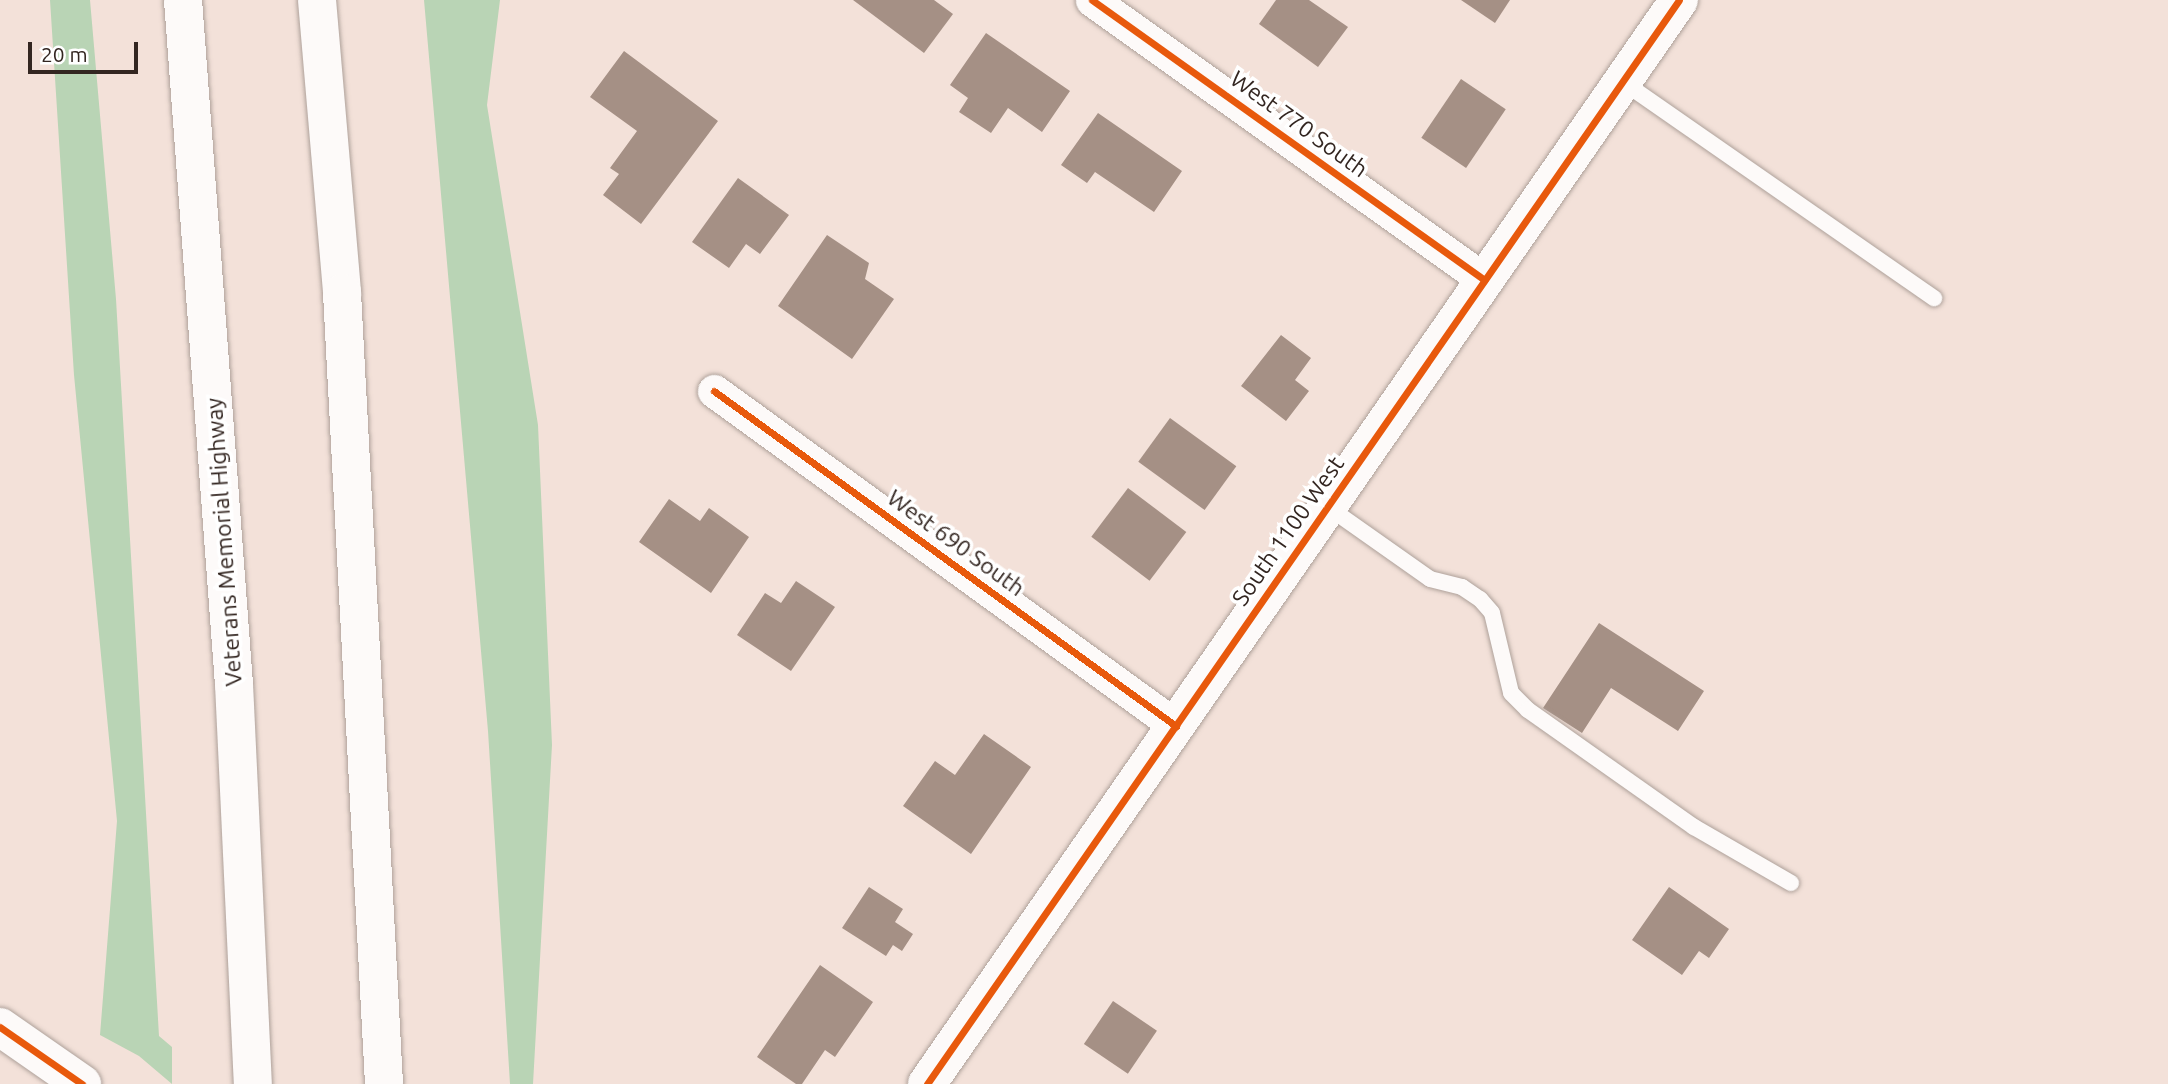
<!DOCTYPE html>
<html>
<head>
<meta charset="utf-8">
<style>
	body { margin:0 }
	#map { position:relative; width:2168px; height:1084px; overflow:hidden; background:#f3e1d9; font-family:Ubuntu,sans-serif }
	div>[style] { position:absolute }
	.green>* { inset:0; background:#b9d4b5 }
	.building>* { inset:0; background:#a59085; transform-origin:0 0 }
	.roads { filter:drop-shadow(0 0 2px #aea19a) drop-shadow(0 0 2px #aea19a) }
	.lane>* { height:16px; margin:-8px; padding:0 8px; transform-origin:8px; border-radius:8px; background:#fdfaf9 }
	.street>* { height:33px; margin:-16.5px; padding:0 16.5px; transform-origin:16.5px; border-radius:16.5px; background:#fdfaf9 }
	.secondary>* { height:38px; margin:-19px; padding:0 19px; transform-origin:19px; border-radius:19px; background:#fdfaf9 }
	.highway>* { height:38px; margin:-19px; padding:0 19px; transform-origin:19px; border-radius:19px; background:#fdfaf9 }
	.cycleway>* { height:7px; margin:-3.5px; padding:0 3.5px; transform-origin:3.5px; border-radius:3.5px; background:#e8590c }
	span { translate:-50% -50%; white-space:nowrap; text-align:center; line-height:1.15; -webkit-text-stroke:7px #fff; paint-order:stroke }
	.street-label { font-size:23px; color:#332621 }
	.scale { position:absolute; left:28px; top:42px; width:110px; height:32px; box-sizing:border-box; border:4px solid #332621; border-top:0; padding-left:9px; font-size:21px; line-height:24px; white-space:nowrap; color:#332621; -webkit-text-stroke:5px #fff; paint-order:stroke }
</style>
</head>
<body>
<div id="map">
	<div class="green">
		<i style="clip-path:polygon(50px 0,90px 0,116px 299px,159px 1036px,172px 1047px,172px 1084px,139px 1056px,100px 1035px,117px 821px,74px 375px)"></i>
		<i style="clip-path:polygon(424px 0,500px 0,487px 105px,538px 425px,552px 745px,533px 1084px,510px 1084px,488px 731px)"></i>
	</div>
	<div class="building">
		<i style="clip-path:polygon(853px 0,934px 0,953px 14px,924px 53px)"></i>
		<i style="clip-path:polygon(1276px 0,1309px 0,1348px 27px,1318px 67px,1259px 24px)"></i>
		<i style="clip-path:polygon(1461px 0,1510px 0,1495px 23px)"></i>
		<i style="clip-path:polygon(986px 33px,1070px 91px,1042px 132px,1008px 108px,991px 133px,959px 112px,968px 98px,950px 85px)"></i>
		<i style="clip-path:polygon(624px 51px,718px 121px,641px 224px,603px 195px,619px 174px,610px 168px,637px 131px,590px 97px)"></i>
		<i style="left:1461px;top:79px;width:54px;height:71px;rotate:34deg"></i>
		<i style="clip-path:polygon(1098px 113px,1182px 171px,1154px 212px,1095px 172px,1087px 183px,1061px 165px)"></i>
		<i style="clip-path:polygon(738px 178px,789px 215px,760px 254px,746px 244px,729px 268px,692px 242px)"></i>
		<i style="clip-path:polygon(827px 235px,869px 263px,865px 279px,894px 299px,852px 359px,778px 306px)"></i>
		<i style="clip-path:polygon(1281px 335px,1311px 358px,1295px 380px,1309px 391px,1286px 421px,1241px 386px)"></i>
		<i style="left:1170px;top:418px;width:82px;height:54px;rotate:36deg"></i>
		<i style="left:1128px;top:488px;width:73px;height:61px;rotate:37deg"></i>
		<i style="clip-path:polygon(669px 499px,700px 521px,709px 508px,749px 537px,711px 593px,639px 542px)"></i>
		<i style="clip-path:polygon(796px 581px,835px 607px,791px 671px,737px 635px,765px 593px,781px 603px)"></i>
		<i style="clip-path:polygon(1599px 623px,1704px 691px,1678px 731px,1611px 688px,1582px 733px,1543px 708px)"></i>
		<i style="clip-path:polygon(984px 734px,1031px 767px,971px 854px,903px 806px,935px 761px,955px 775px)"></i>
		<i style="clip-path:polygon(869px 887px,903px 909px,895px 922px,913px 934px,902px 951px,893px 945px,886px 956px,842px 928px)"></i>
		<i style="clip-path:polygon(1669px 887px,1729px 929px,1709px 958px,1699px 951px,1682px 975px,1632px 940px)"></i>
		<i style="clip-path:polygon(820px 965px,873px 1002px,835px 1057px,825px 1050px,802px 1084px,796px 1084px,757px 1057px)"></i>
		<i style="left:1113px;top:1001px;width:53px;height:52px;rotate:34deg"></i>
	</div>
	<div class="roads">
		<div class="lane">
			<i style="left:1623px;top:82px;width:379px;rotate:34.8deg"></i>
			<i style="left:1328px;top:507px;width:125px;rotate:35.2deg"></i>
			<i style="left:1430px;top:579px;width:33px;rotate:14deg"></i>
			<i style="left:1462px;top:587px;width:22px;rotate:34deg"></i>
			<i style="left:1480px;top:599px;width:18px;rotate:49deg"></i>
			<i style="left:1492px;top:613px;width:82px;rotate:76.6deg"></i>
			<i style="left:1511px;top:693px;width:24px;rotate:45deg"></i>
			<i style="left:1528px;top:710px;width:203px;rotate:35.2deg"></i>
			<i style="left:1694px;top:827px;width:112px;rotate:30deg"></i>
		</div>
		<div class="street">
			<i style="left:1092px;top:0;width:482px;rotate:35.5deg"></i>
			<i style="left:714px;top:391px;width:571px;rotate:35.95deg"></i>
		</div>
		<div class="secondary">
			<i style="left:0;top:1027px;width:100px;rotate:34.8deg"></i>
			<i style="left:927px;top:1084px;width:1319px;rotate:-55.25deg"></i>
		</div>
		<div class="highway">
			<i style="left:183px;top:0;width:686px;rotate:85.74deg"></i>
			<i style="left:234px;top:684px;width:400px;rotate:87.3deg"></i>
			<i style="left:317px;top:0;width:294px;rotate:85.1deg"></i>
			<i style="left:342px;top:293px;width:792px;rotate:86.96deg"></i>
		</div>
	</div>
	<div class="cycleway">
		<i style="left:1092px;top:0;width:482px;rotate:35.5deg"></i>
		<i style="left:714px;top:391px;width:571px;rotate:35.95deg"></i>
		<i style="left:0;top:1027px;width:100px;rotate:34.8deg"></i>
		<i style="left:927px;top:1084px;width:1319px;rotate:-55.25deg"></i>
	</div>
	<div class="street-label">
		<span style="left:1299px;top:124px;rotate:36deg">West 770 South</span>
		<span style="left:1288px;top:531px;rotate:-55deg">South 1100 West</span>
		<span style="left:224px;top:542px;rotate:-94deg">Veterans Memorial Highway</span>
		<span style="left:956px;top:543px;rotate:36deg">West 690 South</span>
	</div>
	<div class="scale">20 m</div>
</div>
</body>
</html>
